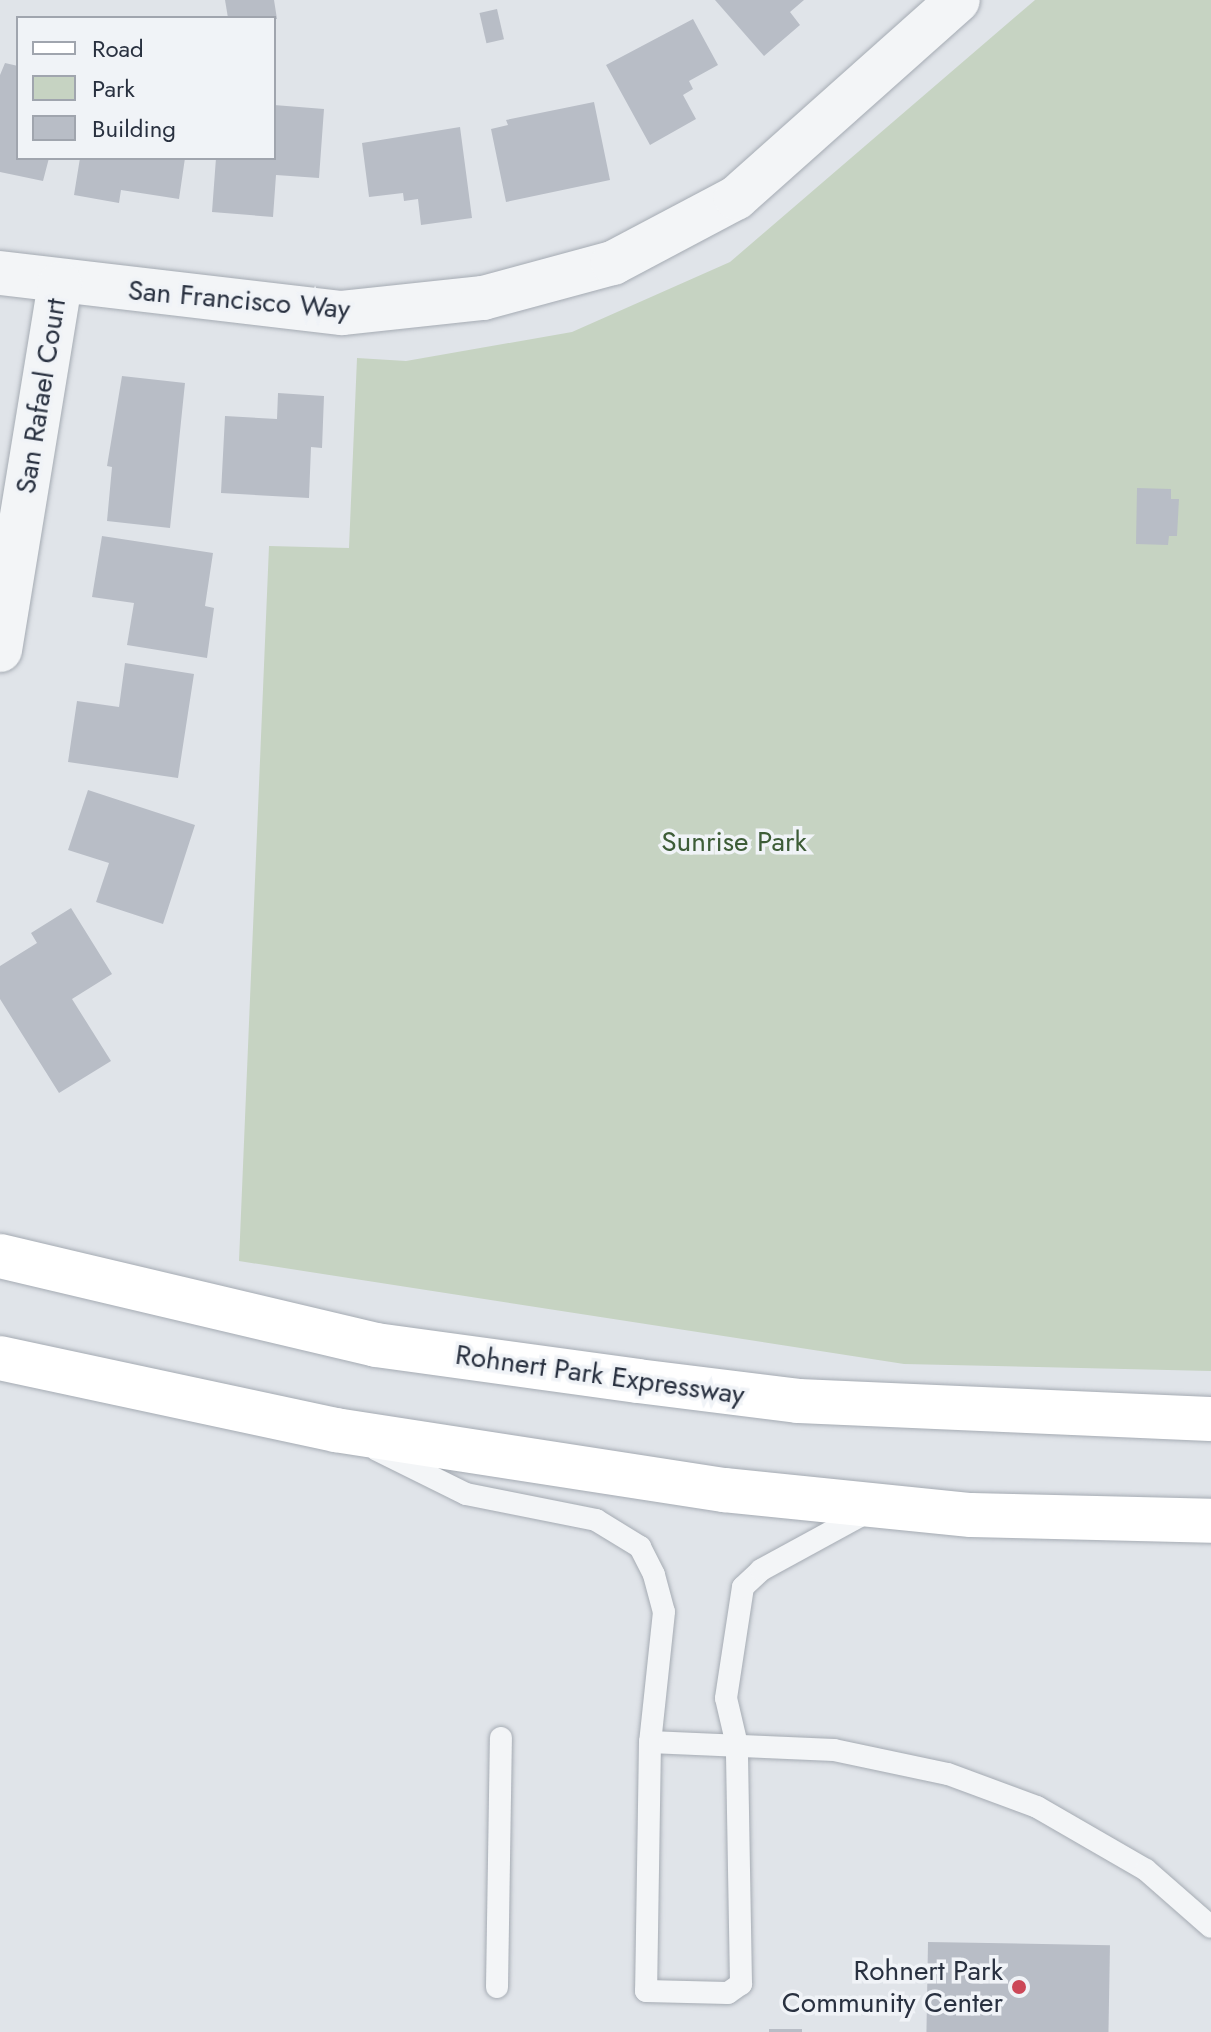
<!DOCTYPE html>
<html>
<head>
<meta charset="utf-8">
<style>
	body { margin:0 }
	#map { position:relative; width:1211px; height:2032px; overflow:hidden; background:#e0e4e9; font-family:Jost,sans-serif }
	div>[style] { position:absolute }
	.green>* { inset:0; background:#c6d3c2 }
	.building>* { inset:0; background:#b8bdc6; transform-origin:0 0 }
	.roads { filter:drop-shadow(0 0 2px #a5abb3) drop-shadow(0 0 2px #a5abb3) }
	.lane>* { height:22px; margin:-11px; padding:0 11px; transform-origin:11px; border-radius:11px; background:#f3f5f7 }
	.street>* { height:44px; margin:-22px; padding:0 22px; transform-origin:22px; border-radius:22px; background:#f3f5f7 }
	.secondary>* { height:44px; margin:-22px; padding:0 22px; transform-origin:22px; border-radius:22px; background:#fff }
	.dots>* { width:22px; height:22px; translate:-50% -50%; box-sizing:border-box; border:4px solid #f0f3f7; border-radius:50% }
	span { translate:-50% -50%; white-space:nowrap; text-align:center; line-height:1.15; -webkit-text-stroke:7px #f0f3f7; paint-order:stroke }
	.street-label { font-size:28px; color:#293140 }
	.park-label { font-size:28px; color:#3d5c37 }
	.poi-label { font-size:28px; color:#293140 }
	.right { translate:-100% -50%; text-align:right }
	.legend { position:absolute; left:16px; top:16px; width:260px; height:144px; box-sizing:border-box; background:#f0f3f7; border:2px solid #a0a5ae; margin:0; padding:10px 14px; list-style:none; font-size:24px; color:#293140 }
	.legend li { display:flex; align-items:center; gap:16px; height:40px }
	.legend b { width:40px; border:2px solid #a0a5ae }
</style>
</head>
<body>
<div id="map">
	<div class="green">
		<i style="clip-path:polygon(1035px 0,1211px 0,1211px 1371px,904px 1364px,239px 1261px,269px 546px,349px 548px,357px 358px,406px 361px,572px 332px,730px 262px)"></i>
	</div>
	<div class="building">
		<i style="clip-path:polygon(225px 0,274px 0,277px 19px,228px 18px)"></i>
		<i style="clip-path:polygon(715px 0,804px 0,790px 12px,800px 25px,764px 56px)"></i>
		<i style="left:497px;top:9px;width:31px;height:18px;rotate:77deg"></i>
		<i style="clip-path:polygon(693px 19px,718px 65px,689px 81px,693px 89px,683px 95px,696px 119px,650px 145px,606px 65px)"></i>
		<i style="clip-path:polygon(5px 63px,18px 66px,18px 158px,49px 158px,43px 181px,0 172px,0 75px)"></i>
		<i style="clip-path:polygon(594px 102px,610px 180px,506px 202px,491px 129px,508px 125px,506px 120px)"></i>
		<i style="clip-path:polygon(274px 105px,324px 109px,319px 178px,276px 175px,273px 217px,212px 212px,216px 158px,274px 158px)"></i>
		<i style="clip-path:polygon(460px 127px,472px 218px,421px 225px,418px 199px,404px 201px,403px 193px,369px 197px,362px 143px)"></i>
		<i style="clip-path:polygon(80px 158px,185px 158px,179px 199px,121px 190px,119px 203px,74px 195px)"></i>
		<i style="clip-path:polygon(122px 376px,185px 383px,170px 528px,107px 521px,112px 467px,107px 466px)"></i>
		<i style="clip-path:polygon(278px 393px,324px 396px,322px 448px,311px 447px,309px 498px,221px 493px,225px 416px,277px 419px)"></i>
		<i style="clip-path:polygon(1137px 488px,1171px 489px,1171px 499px,1179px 499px,1177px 536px,1169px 536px,1168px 545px,1136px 544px)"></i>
		<i style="clip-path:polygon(102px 536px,213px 553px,205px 606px,214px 608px,207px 658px,127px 645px,134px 603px,92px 597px)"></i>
		<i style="clip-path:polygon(125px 663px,194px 674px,178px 778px,68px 762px,77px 701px,119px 707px)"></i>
		<i style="clip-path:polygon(88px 790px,195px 825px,163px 924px,96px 902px,109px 863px,68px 850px)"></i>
		<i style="clip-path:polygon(71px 908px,112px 974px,72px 999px,111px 1061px,59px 1093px,0 999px,0 966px,37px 943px,31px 933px)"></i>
		<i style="left:928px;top:1942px;width:182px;height:90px;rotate:1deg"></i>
		<i style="left:769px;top:2029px;width:33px;height:3px"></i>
	</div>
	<div class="roads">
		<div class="lane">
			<i style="left:377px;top:1450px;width:99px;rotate:26.3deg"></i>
			<i style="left:466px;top:1494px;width:133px;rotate:11.3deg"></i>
			<i style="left:596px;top:1520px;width:52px;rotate:31.5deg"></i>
			<i style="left:640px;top:1547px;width:31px;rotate:63deg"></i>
			<i style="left:654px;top:1575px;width:38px;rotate:75deg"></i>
			<i style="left:664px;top:1612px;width:131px;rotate:96.1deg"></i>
			<i style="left:650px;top:1742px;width:249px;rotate:90.9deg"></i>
			<i style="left:646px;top:1991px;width:82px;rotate:1.4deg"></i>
			<i style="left:728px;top:1993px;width:16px;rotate:-35deg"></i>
			<i style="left:741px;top:1984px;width:239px;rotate:-91deg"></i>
			<i style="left:737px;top:1745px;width:48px;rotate:-103.2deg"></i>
			<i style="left:726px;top:1698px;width:112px;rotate:-81.3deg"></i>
			<i style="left:743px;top:1587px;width:25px;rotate:-43deg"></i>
			<i style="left:761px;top:1570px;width:125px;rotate:-28.6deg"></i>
			<i style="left:650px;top:1742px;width:184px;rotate:2.5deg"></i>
			<i style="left:834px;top:1750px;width:116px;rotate:11.9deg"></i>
			<i style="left:948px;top:1774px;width:95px;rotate:20.3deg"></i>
			<i style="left:1037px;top:1807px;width:126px;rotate:30deg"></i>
			<i style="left:1146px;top:1870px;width:86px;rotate:41.2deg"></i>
			<i style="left:497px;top:1987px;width:249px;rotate:-89.1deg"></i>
		</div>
		<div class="street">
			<i style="left:0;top:273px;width:344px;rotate:6.7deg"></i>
			<i style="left:342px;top:313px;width:142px;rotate:-6.1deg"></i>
			<i style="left:483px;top:298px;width:135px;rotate:-15.1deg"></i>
			<i style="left:613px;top:263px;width:139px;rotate:-27.9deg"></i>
			<i style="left:736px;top:198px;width:297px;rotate:-41.7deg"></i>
			<i style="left:0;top:650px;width:371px;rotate:-80.7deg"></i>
		</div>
		<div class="secondary">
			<i style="left:0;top:1256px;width:386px;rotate:13.3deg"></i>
			<i style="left:376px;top:1345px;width:264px;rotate:7.8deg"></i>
			<i style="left:638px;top:1381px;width:161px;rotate:7.1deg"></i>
			<i style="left:798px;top:1401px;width:413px;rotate:2.5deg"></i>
			<i style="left:0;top:1358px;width:344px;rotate:12.1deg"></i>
			<i style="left:336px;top:1430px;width:393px;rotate:8.8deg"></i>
			<i style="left:724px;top:1490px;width:248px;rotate:5.8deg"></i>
			<i style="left:971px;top:1515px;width:240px;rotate:1.4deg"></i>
		</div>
	</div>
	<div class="dots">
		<i style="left:1019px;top:1987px;background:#cc4858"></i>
	</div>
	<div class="street-label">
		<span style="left:239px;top:300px;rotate:5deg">San Francisco Way</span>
		<span style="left:41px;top:396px;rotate:-81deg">San Rafael Court</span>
		<span style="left:600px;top:1375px;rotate:8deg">Rohnert Park Expressway</span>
	</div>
	<div class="park-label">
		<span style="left:734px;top:842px">Sunrise Park</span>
	</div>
	<div class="poi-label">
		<span class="right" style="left:1003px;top:1987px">Rohnert Park<br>Community Center</span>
	</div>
	<ul class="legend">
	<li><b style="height:10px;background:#fff"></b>Road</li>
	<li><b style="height:22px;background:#c6d3c2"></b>Park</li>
	<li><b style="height:22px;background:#b8bdc6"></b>Building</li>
	</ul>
</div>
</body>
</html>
